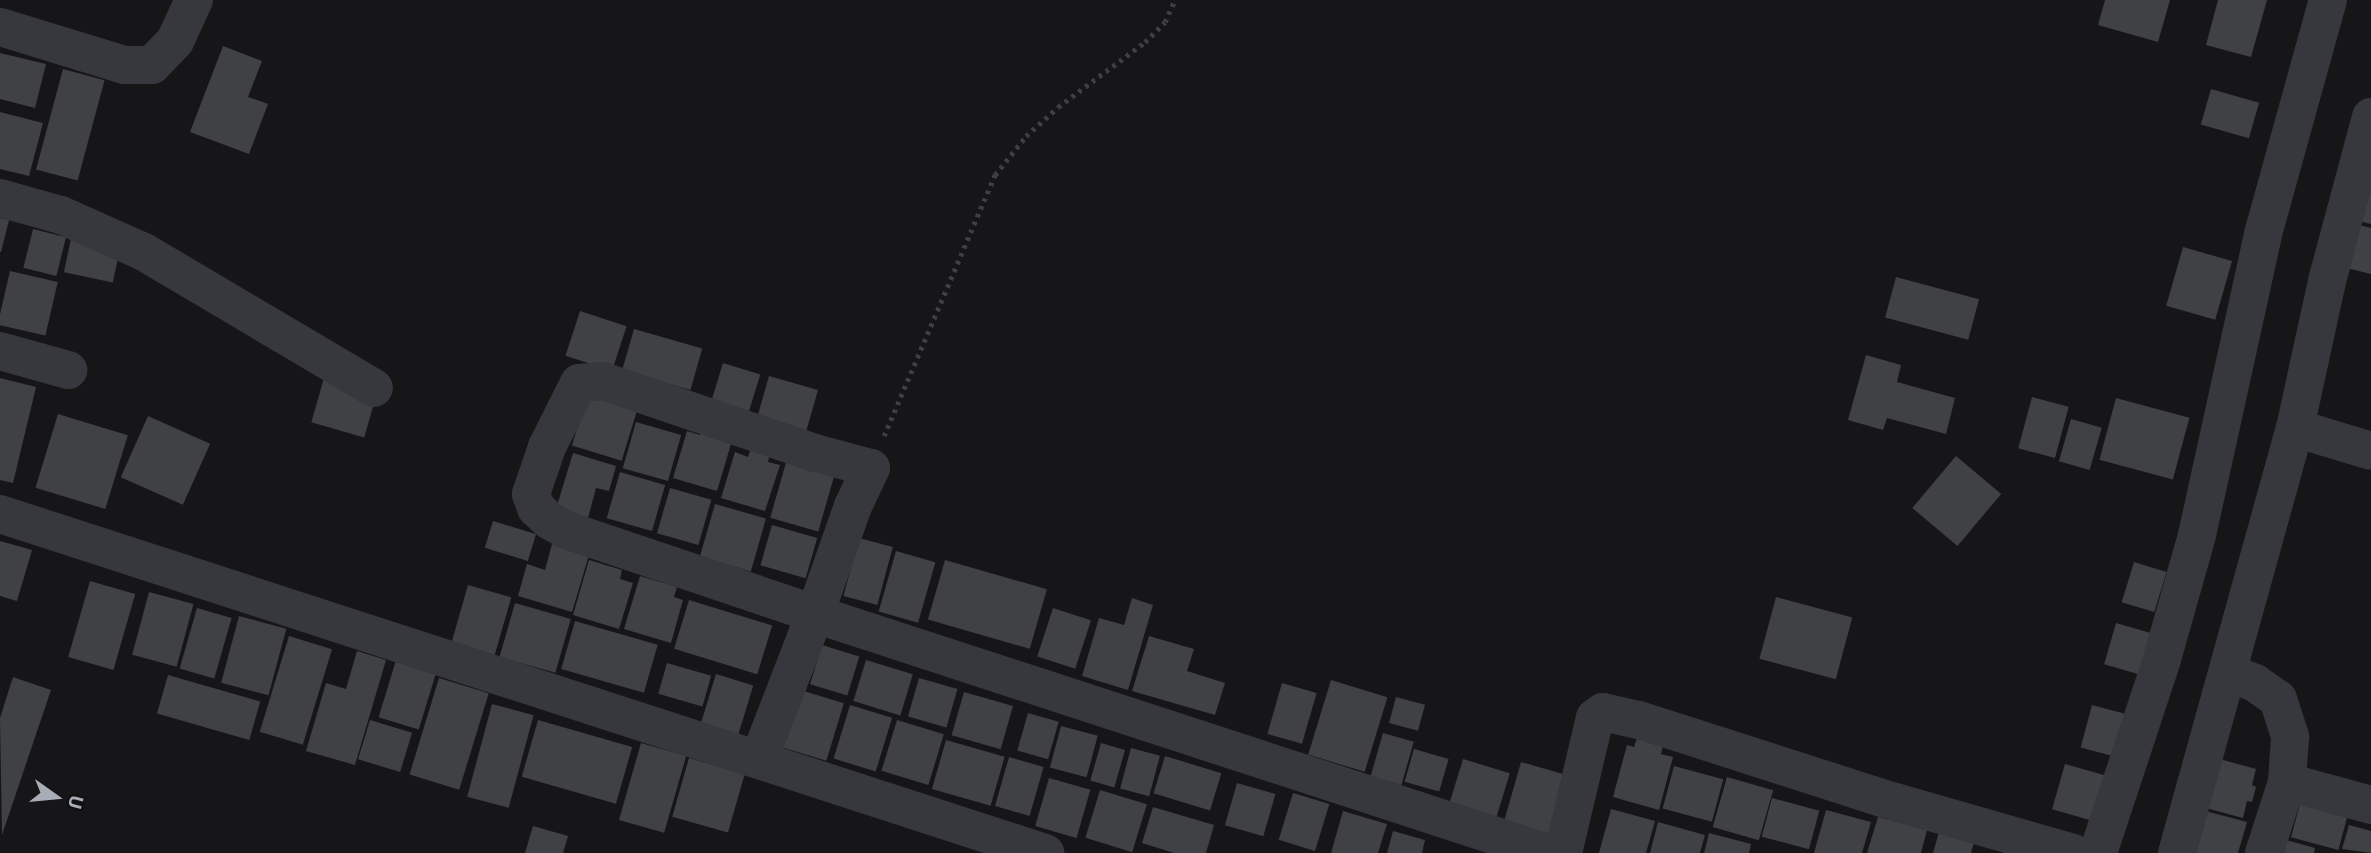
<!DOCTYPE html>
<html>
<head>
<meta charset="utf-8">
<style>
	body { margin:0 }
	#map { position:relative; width:2371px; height:853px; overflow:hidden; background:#161618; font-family:"Exo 2",sans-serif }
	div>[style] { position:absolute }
	.building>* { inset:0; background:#404145; transform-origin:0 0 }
	.path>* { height:4.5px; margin-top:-2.25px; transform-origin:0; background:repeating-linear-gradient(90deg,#3d3f44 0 3.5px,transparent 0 8.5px) }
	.street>* { height:38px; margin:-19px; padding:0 19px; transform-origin:19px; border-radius:19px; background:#37383d }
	span { translate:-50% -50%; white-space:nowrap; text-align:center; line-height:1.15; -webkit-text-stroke:6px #111113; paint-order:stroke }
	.north { position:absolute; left:21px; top:762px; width:70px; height:70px; -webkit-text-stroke:5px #111113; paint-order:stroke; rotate:105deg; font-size:19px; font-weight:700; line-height:28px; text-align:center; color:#a8adb8 }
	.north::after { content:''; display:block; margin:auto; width:24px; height:32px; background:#a8adb8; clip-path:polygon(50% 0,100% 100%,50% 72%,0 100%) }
</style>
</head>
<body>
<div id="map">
	<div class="building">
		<i style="clip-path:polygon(2105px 0,2170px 0,2158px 42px,2098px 25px)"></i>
		<i style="clip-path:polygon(2218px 0,2267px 0,2251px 57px,2206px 45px)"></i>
		<i style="clip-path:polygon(223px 46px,262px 61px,248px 97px,268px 104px,249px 154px,190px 132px)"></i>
		<i style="clip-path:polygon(0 53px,46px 64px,35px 108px,0 99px)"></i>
		<i style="left:63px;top:69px;width:43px;height:104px;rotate:15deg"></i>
		<i style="left:2211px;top:89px;width:50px;height:37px;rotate:16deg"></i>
		<i style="clip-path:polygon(0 112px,43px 123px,29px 176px,0 169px)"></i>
		<i style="clip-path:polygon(2371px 190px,2371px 224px,2359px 221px)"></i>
		<i style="clip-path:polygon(0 218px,9px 220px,1px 252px,0 252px)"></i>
		<i style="clip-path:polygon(2355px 224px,2371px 228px,2371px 274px,2343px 267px)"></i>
		<i style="left:33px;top:229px;width:34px;height:40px;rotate:14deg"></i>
		<i style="left:72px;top:234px;width:50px;height:39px;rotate:12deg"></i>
		<i style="left:2183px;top:247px;width:51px;height:61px;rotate:16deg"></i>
		<i style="left:10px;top:271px;width:49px;height:55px;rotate:13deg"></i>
		<i style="left:1896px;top:277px;width:86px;height:42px;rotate:15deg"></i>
		<i style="left:580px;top:311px;width:49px;height:47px;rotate:18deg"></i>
		<i style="left:634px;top:329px;width:71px;height:43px;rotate:16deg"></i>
		<i style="clip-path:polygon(1866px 355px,1901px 365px,1897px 382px,1955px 398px,1946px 434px,1887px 418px,1883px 430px,1848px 420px)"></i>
		<i style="left:723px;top:363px;width:39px;height:47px;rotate:17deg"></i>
		<i style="left:769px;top:376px;width:51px;height:47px;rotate:16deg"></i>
		<i style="clip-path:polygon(0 378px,36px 387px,13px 483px,0 480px)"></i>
		<i style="left:324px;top:378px;width:55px;height:46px;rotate:16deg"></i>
		<i style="left:588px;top:393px;width:52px;height:55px;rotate:17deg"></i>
		<i style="left:2032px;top:397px;width:38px;height:53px;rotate:15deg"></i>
		<i style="left:2116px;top:398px;width:76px;height:64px;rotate:15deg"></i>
		<i style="left:58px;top:414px;width:73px;height:77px;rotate:17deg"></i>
		<i style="left:148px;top:416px;width:68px;height:67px;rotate:24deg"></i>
		<i style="left:2071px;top:419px;width:32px;height:44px;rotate:16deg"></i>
		<i style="left:636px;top:422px;width:47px;height:48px;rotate:16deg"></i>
		<i style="clip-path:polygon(702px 429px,731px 444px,717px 491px,673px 478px,687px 431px,700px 435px)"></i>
		<i style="clip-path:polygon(751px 448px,770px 454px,768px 462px,780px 465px,765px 511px,721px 498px,735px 452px,748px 457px)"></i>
		<i style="clip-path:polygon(573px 453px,616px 466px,609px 491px,596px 488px,588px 518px,556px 509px)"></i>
		<i style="left:1956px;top:456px;width:59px;height:68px;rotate:40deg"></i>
		<i style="left:787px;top:459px;width:50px;height:61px;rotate:16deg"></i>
		<i style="left:620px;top:472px;width:47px;height:48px;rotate:16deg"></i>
		<i style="left:670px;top:488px;width:43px;height:47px;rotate:16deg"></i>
		<i style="left:715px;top:504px;width:53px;height:55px;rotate:16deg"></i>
		<i style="left:493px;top:521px;width:45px;height:28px;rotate:17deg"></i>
		<i style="left:772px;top:525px;width:47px;height:42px;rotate:16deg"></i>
		<i style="left:859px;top:538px;width:35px;height:60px;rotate:15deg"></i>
		<i style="clip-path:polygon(0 541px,32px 550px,17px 601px,0 596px)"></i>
		<i style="clip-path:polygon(552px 544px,589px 555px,572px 612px,518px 596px,527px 564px,545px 570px)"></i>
		<i style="left:896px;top:551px;width:41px;height:63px;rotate:16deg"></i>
		<i style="clip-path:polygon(589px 560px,622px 570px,620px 579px,633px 583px,619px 629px,573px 615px)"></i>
		<i style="left:945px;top:560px;width:106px;height:62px;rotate:16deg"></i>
		<i style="left:2134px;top:562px;width:34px;height:42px;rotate:17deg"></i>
		<i style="clip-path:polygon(640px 576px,677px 587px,674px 597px,683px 600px,671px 643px,624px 629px)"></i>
		<i style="left:90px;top:581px;width:47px;height:79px;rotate:16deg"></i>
		<i style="left:468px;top:585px;width:45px;height:60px;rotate:16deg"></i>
		<i style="left:149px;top:592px;width:46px;height:65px;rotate:15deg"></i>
		<i style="left:1776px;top:597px;width:79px;height:64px;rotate:15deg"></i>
		<i style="clip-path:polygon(1132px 598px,1153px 605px,1128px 690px,1082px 676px,1099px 618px,1124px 625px)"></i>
		<i style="left:689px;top:600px;width:87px;height:51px;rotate:17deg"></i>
		<i style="left:515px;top:603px;width:58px;height:56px;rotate:16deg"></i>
		<i style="left:197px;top:608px;width:36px;height:63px;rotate:16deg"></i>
		<i style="left:1053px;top:608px;width:40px;height:51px;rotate:18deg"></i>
		<i style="left:239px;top:616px;width:49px;height:69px;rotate:15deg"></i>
		<i style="left:575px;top:621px;width:86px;height:50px;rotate:16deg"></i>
		<i style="left:2116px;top:623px;width:36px;height:43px;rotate:16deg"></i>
		<i style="left:289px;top:636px;width:45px;height:100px;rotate:17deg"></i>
		<i style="clip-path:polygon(1149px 636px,1194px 649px,1187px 671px,1225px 683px,1215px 715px,1132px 691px)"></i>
		<i style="left:822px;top:645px;width:39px;height:41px;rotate:17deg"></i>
		<i style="clip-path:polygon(357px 651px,386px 660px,355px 765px,306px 751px,326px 683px,346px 689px)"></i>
		<i style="left:397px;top:657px;width:42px;height:63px;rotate:17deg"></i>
		<i style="left:866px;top:660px;width:49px;height:43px;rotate:17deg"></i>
		<i style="left:667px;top:663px;width:46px;height:32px;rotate:16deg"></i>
		<i style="left:716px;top:674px;width:39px;height:51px;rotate:17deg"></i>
		<i style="left:168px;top:675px;width:96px;height:40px;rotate:16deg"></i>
		<i style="clip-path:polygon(13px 677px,51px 690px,2px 835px,0 718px)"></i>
		<i style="left:439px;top:678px;width:52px;height:101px;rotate:17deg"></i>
		<i style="left:919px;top:678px;width:40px;height:40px;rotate:16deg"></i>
		<i style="left:1331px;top:680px;width:59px;height:78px;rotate:17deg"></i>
		<i style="left:1282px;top:683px;width:36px;height:53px;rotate:16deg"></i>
		<i style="left:797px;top:689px;width:49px;height:60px;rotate:17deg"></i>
		<i style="left:964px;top:692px;width:51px;height:45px;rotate:16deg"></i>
		<i style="left:1396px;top:697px;width:30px;height:27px;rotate:15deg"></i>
		<i style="left:492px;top:704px;width:43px;height:96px;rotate:15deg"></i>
		<i style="left:850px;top:705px;width:44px;height:56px;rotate:17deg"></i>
		<i style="left:2092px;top:705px;width:35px;height:44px;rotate:15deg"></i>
		<i style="left:1028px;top:713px;width:32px;height:39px;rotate:16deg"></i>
		<i style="left:370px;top:720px;width:44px;height:41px;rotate:17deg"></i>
		<i style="left:538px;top:720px;width:98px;height:59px;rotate:16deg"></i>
		<i style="left:897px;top:720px;width:49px;height:53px;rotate:17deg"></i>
		<i style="left:1061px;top:726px;width:38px;height:43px;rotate:15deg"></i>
		<i style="left:1383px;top:733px;width:32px;height:45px;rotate:16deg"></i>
		<i style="clip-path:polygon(1637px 738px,1663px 745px,1661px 754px,1673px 757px,1659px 810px,1613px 797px,1627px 745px,1634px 747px)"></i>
		<i style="left:946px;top:740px;width:61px;height:51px;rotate:16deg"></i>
		<i style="left:641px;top:743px;width:47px;height:80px;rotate:16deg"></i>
		<i style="left:1101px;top:743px;width:25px;height:39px;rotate:16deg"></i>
		<i style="left:1131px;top:748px;width:30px;height:42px;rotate:15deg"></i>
		<i style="left:1414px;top:749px;width:36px;height:34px;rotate:16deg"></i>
		<i style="left:1165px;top:756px;width:59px;height:39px;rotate:17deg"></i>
		<i style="left:1009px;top:757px;width:36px;height:51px;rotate:16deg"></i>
		<i style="left:689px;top:758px;width:58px;height:61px;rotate:16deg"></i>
		<i style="clip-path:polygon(2216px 758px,2256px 769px,2252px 785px,2256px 787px,2252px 802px,2247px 801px,2243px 818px,2202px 807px)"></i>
		<i style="left:1463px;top:759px;width:49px;height:51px;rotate:17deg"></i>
		<i style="left:1521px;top:762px;width:47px;height:66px;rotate:16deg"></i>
		<i style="left:2065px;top:764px;width:43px;height:47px;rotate:16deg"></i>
		<i style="left:1674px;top:766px;width:51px;height:44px;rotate:15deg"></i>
		<i style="left:1727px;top:777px;width:48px;height:52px;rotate:16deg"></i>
		<i style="left:1049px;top:778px;width:43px;height:50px;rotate:16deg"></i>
		<i style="left:1237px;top:783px;width:40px;height:44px;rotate:16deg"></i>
		<i style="left:2304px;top:789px;width:49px;height:50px;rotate:15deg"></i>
		<i style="left:1100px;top:790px;width:49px;height:50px;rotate:17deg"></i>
		<i style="left:1293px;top:793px;width:38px;height:49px;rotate:17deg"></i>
		<i style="left:1772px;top:798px;width:49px;height:40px;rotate:15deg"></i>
		<i style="clip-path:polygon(1153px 807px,1214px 825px,1206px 853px,1174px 853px,1142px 843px)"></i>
		<i style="clip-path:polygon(2194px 808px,2247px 822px,2238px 853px,2182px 853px)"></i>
		<i style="clip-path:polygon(1611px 809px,1655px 821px,1646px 853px,1599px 853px)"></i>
		<i style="clip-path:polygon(1826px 810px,1871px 822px,1862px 853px,1814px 853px)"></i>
		<i style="clip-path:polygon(1343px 811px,1387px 824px,1378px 853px,1331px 853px)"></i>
		<i style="clip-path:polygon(1878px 817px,1927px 830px,1921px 853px,1867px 853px)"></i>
		<i style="clip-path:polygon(1658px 822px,1705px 835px,1700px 853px,1650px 853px)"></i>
		<i style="clip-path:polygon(2349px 825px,2371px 831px,2371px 853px,2342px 849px)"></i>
		<i style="clip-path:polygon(533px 826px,568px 836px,563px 853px,525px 853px)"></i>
		<i style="clip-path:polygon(1393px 831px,1425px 840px,1422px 853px,1387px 853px)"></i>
		<i style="clip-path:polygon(1939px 832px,1974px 842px,1971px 853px,1933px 853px)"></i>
		<i style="clip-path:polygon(1709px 833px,1751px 844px,1749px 853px,1704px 853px)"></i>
		<i style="clip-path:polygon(2275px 837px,2315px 848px,2314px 853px,2271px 853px)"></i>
	</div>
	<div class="path">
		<i style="left:884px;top:436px;width:284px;rotate:-67deg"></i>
		<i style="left:995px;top:175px;width:50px;rotate:-51.5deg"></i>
		<i style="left:1026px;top:136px;width:43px;rotate:-42.2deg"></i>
		<i style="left:1058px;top:107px;width:109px;rotate:-36.8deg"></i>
		<i style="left:1145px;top:42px;width:28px;rotate:-45deg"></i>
		<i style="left:1165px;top:22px;width:24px;rotate:-66deg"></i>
	</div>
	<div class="street">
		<i style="left:0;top:27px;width:130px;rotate:17deg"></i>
		<i style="left:124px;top:65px;width:28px"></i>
		<i style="left:152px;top:65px;width:33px;rotate:-46deg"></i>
		<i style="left:175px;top:41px;width:45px;rotate:-65.1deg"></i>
		<i style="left:0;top:198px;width:63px;rotate:15.6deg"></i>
		<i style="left:61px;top:215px;width:91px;rotate:24deg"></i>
		<i style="left:144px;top:252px;width:267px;rotate:30.6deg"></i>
		<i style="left:0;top:351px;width:71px;rotate:15.6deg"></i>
		<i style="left:2295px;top:428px;width:79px;rotate:16.8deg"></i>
		<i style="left:0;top:514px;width:1099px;rotate:17.97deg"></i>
		<i style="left:2228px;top:673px;width:29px;rotate:20deg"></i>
		<i style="left:2255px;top:683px;width:28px;rotate:35deg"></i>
		<i style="left:2278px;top:699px;width:40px;rotate:72deg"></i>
		<i style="left:2290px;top:737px;width:45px;rotate:93.8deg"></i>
		<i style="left:2287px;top:782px;width:75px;rotate:107.9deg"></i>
		<i style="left:759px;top:759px;width:155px;rotate:-68.9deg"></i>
		<i style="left:815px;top:614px;width:114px;rotate:-70.6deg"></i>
		<i style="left:853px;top:506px;width:42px;rotate:-64.7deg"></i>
		<i style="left:871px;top:468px;width:58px;rotate:-165deg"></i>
		<i style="left:815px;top:453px;width:225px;rotate:-161.3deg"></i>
		<i style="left:602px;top:381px;width:23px;rotate:175deg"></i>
		<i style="left:579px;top:383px;width:72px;rotate:116.6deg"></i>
		<i style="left:547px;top:447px;width:50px;rotate:108.8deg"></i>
		<i style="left:531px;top:494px;width:15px;rotate:70deg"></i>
		<i style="left:536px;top:508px;width:18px;rotate:43deg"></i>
		<i style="left:549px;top:520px;width:20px;rotate:30deg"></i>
		<i style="left:566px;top:530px;width:263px;rotate:18.6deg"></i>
		<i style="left:815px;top:614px;width:771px;rotate:18.06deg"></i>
		<i style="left:2287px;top:782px;width:87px;rotate:15.3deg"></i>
		<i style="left:1563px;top:853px;width:139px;rotate:-76.7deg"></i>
		<i style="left:1595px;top:718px;width:10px;rotate:-37deg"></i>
		<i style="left:1603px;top:712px;width:37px;rotate:13deg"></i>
		<i style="left:1639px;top:720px;width:266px;rotate:17.8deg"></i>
		<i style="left:1892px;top:801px;width:188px;rotate:16deg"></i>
		<i style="left:2098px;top:853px;width:204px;rotate:-71.7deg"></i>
		<i style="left:2162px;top:659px;width:129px;rotate:-74.2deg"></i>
		<i style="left:2197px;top:535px;width:308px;rotate:-77.6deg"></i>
		<i style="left:2263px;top:234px;width:243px;rotate:-74.5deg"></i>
		<i style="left:2177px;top:853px;width:441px;rotate:-74.5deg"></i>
		<i style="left:2295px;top:428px;width:150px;rotate:-77.7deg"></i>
		<i style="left:2327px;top:281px;width:170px;rotate:-75deg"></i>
	</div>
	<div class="north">U</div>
</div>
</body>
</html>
